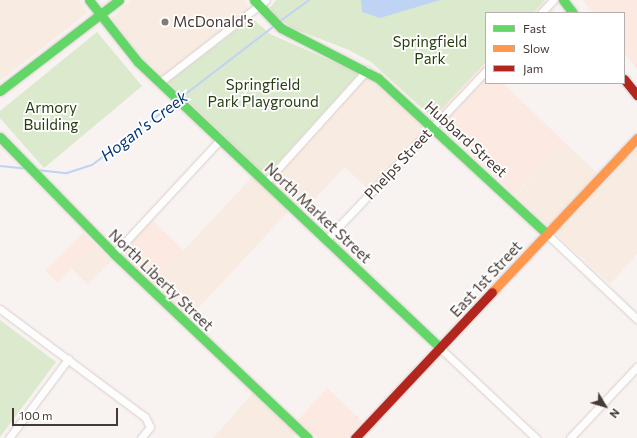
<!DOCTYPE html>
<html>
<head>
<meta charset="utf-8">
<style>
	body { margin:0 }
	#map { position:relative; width:637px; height:438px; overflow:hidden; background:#f8f2f0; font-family:Commissioner,sans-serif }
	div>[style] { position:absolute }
	.commercial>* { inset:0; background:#f8ebe1; transform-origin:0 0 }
	.built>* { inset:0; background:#fce9e2; transform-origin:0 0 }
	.green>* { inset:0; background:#dbe9cc }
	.water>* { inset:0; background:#bfd3f4 }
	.stream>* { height:2px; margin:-1px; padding:0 1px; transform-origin:1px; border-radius:1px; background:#bfd3f4 }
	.roads { filter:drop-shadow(0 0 1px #d7cfcc) drop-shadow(0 0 1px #d7cfcc) }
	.street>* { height:7px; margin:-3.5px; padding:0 3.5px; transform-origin:3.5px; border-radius:3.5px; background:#fefdfd }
	.fast>* { height:9px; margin:-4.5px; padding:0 4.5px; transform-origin:4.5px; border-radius:4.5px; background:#63d668 }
	.slow>* { height:9px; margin:-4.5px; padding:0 4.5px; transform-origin:4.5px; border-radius:4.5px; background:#ff974d }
	.jam>* { height:9px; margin:-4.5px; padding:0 4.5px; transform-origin:4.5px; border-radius:4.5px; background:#b3261e }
	.dots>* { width:11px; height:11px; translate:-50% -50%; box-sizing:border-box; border:2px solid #fff; border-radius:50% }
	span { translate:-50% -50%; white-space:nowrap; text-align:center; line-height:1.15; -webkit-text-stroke:3.5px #fff; paint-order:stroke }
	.poi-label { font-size:15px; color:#453a35 }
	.left { translate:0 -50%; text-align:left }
	.park-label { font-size:15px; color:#273e12 }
	.street-label { font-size:15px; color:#453a35 }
	.water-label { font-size:16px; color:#033679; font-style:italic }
	.legend { position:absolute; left:485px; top:12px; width:140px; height:72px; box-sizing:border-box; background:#fff; border:1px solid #b5b0ae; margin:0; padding:5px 7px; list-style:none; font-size:12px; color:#453a35 }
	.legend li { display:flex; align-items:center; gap:8px; height:20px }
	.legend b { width:20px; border:1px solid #b5b0ae }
	.north { position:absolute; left:585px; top:386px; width:40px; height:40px; -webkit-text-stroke:3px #fff; paint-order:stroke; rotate:128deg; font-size:11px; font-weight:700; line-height:16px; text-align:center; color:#453a35 }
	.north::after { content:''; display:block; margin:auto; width:14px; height:18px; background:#453a35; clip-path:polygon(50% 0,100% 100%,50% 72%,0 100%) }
	.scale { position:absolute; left:12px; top:408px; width:106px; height:18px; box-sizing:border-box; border:2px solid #453a35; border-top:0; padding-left:5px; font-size:12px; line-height:14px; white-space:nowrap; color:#453a35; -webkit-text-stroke:3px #fff; paint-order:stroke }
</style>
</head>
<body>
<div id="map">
	<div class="commercial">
		<i style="clip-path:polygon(0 0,80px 0,87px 13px,0 81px)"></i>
		<i style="clip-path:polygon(131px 0,245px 0,252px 18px,168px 82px,140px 55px,112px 18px)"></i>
		<i style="clip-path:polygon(545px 0,556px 13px,533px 13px)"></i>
		<i style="clip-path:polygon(359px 73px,368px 76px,425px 129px,368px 189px,345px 167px,302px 212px,266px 177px)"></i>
		<i style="left:565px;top:143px;width:44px;height:72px;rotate:43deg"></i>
		<i style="clip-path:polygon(637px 148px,637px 254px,610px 284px,556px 234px)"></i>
		<i style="left:253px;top:176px;width:50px;height:149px;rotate:43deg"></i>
		<i style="left:95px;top:245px;width:23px;height:33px;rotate:45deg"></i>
		<i style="clip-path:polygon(253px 393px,296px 434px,293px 438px,213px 438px)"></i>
	</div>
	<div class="built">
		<i style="clip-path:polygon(583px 0,637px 0,637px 69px,624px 52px,624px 13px,594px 13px)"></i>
		<i style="clip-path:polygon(484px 64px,486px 83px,503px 83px,565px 143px,515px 195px,433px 118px)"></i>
		<i style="left:151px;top:219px;width:46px;height:47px;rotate:44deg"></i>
		<i style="left:83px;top:233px;width:17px;height:53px;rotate:45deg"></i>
		<i style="clip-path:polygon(327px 388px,362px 421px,347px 438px,317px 438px,298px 420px)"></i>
	</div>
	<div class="green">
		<i style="clip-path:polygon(276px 0,545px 0,533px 13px,486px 13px,486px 62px,433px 118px,371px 62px,349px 50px,292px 28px,277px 17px,270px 8px)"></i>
		<i style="clip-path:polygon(252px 18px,270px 34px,359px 73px,266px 176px,168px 82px)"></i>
		<i style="clip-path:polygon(97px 32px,142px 86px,44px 168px,0 118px,0 111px)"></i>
		<i style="clip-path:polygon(0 320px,56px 362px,0 437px)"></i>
	</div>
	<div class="water">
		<i style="clip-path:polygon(361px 0,440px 0,380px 18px,362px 12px)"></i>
	</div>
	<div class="stream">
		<i style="left:279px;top:22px;width:37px;rotate:-36deg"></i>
		<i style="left:179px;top:99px;width:120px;rotate:-37.5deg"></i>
		<i style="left:0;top:166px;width:27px;rotate:6deg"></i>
		<i style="left:37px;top:170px;width:30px;rotate:6deg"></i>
		<i style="left:67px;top:173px;width:26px;rotate:-18deg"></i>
		<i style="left:92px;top:165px;width:105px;rotate:-36.9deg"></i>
	</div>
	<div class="roads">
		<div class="street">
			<i style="left:541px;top:13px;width:18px;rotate:-47deg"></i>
			<i style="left:159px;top:83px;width:135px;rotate:-37.8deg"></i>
			<i style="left:265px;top:183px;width:152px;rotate:-47.9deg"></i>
			<i style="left:547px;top:234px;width:124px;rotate:43.4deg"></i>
			<i style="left:326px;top:240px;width:233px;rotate:-46.6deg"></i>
			<i style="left:114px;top:254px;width:156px;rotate:-47.1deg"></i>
			<i style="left:0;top:309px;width:181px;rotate:36.7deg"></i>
			<i style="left:145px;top:417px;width:11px;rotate:63deg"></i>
			<i style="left:150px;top:427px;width:14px;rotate:129deg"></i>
			<i style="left:440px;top:348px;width:132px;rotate:43.2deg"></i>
			<i style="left:9px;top:438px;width:99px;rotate:-53.2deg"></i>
			<i style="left:570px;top:438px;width:98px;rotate:-46.7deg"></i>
		</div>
		<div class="fast">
			<i style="left:89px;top:0;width:79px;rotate:51.7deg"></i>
			<i style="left:138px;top:62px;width:416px;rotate:43.4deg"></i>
			<i style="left:254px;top:0;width:39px;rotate:46deg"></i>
			<i style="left:281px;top:28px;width:109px;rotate:27.3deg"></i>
			<i style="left:378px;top:78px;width:230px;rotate:42.7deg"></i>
			<i style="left:563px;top:0;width:16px;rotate:52deg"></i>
			<i style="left:0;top:91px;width:150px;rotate:-37.4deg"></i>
			<i style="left:0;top:137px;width:163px;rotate:45.7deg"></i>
			<i style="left:114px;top:254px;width:267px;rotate:43.5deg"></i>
		</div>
		<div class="slow">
			<i style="left:492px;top:292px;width:212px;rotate:-46.7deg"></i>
		</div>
		<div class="jam">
			<i style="left:624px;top:79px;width:21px;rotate:51deg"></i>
			<i style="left:355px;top:438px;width:200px;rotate:-46.8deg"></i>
		</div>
	</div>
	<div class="dots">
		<i style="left:165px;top:22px;background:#847a76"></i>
	</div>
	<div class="poi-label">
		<span class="left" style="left:173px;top:22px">McDonald's</span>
	</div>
	<div class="park-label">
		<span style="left:430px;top:50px">Springfield<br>Park</span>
		<span style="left:263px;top:93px">Springfield<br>Park Playground</span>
		<span style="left:51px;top:116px">Armory<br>Building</span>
	</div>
	<div class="street-label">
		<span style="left:466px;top:139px;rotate:42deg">Hubbard Street</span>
		<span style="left:398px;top:164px;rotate:-47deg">Phelps Street</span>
		<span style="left:318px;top:213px;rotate:43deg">North Market Street</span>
		<span style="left:486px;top:279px;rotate:-47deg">East 1st Street</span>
		<span style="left:161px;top:280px;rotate:44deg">North Liberty Street</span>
	</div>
	<div class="water-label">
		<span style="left:144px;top:126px;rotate:-37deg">Hogan's Creek</span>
	</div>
	<ul class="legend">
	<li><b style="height:5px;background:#63d668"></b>Fast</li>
	<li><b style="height:5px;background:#ff974d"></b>Slow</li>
	<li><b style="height:5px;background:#b3261e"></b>Jam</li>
	</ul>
	<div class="north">N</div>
	<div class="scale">100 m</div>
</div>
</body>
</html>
